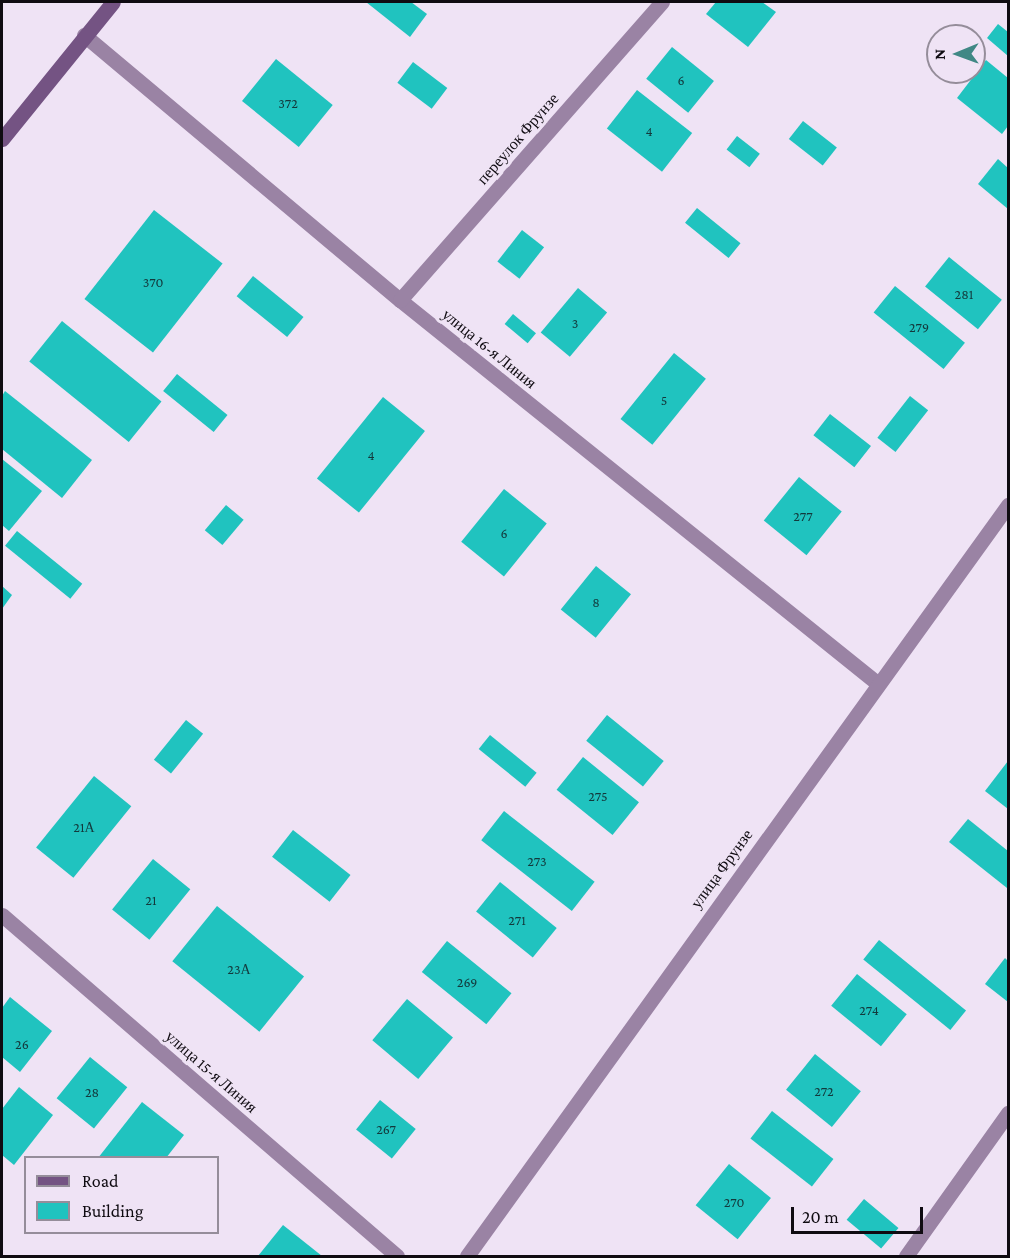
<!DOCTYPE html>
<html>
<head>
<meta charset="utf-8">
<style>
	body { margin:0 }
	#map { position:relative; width:1010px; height:1258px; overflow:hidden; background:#efe3f5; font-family:"Crimson Pro",serif }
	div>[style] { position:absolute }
	.building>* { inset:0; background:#20c3bf; transform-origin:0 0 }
	.minor>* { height:15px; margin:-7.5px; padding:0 7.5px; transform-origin:7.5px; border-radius:7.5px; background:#9a83a4 }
	.secondary>* { height:15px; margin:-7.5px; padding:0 7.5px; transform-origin:7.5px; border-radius:7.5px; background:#745383 }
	span { translate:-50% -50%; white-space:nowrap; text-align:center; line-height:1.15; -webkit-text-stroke:6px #efe3f5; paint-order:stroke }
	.number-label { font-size:14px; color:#13393c }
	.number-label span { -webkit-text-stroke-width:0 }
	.street-label { font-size:16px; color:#0f0b11 }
	.frame { position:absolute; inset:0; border:3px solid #0f0b11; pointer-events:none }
	.legend { position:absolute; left:24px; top:1156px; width:195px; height:78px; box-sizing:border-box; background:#efe3f5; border:2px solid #958d9a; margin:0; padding:8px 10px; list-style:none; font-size:18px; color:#0f0b11 }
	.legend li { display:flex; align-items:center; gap:12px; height:30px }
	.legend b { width:30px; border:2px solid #958d9a }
	.north { position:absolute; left:926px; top:24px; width:60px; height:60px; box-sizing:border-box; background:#efe3f5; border:2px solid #958d9a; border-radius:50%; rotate:269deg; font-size:16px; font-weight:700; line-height:24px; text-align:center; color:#0f0b11 }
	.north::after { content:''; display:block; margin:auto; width:21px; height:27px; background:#408885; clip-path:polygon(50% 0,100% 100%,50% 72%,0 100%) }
	.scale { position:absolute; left:791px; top:1207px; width:132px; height:27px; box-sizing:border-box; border:3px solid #0f0b11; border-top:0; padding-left:8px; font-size:18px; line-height:21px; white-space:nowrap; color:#0f0b11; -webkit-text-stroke:4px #efe3f5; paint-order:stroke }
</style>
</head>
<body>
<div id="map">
	<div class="building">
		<i style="clip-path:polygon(366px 2px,411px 2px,427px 14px,410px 37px)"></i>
		<i style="clip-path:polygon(716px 2px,762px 2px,776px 12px,748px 47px,706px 14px)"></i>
		<i style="clip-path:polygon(998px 24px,1008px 32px,1008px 56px,987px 38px)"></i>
		<i style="left:672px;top:47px;width:54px;height:41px;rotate:39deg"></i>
		<i style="left:276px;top:59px;width:73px;height:54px;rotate:39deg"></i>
		<i style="clip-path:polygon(986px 60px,1008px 78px,1008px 126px,1002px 134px,957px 98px)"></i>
		<i style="left:413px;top:62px;width:43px;height:26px;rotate:37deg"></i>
		<i style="left:637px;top:90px;width:70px;height:49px;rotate:38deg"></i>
		<i style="left:803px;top:121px;width:43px;height:23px;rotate:38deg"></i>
		<i style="left:737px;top:136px;width:29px;height:17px;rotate:38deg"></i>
		<i style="clip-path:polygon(998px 159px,1008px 168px,1008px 209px,978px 184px)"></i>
		<i style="left:697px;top:208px;width:56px;height:19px;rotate:39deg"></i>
		<i style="left:154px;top:210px;width:87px;height:113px;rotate:38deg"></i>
		<i style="left:522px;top:230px;width:28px;height:40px;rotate:38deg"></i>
		<i style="left:949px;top:257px;width:68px;height:38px;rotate:39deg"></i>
		<i style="left:253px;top:276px;width:65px;height:26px;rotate:39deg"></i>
		<i style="left:895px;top:286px;width:90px;height:34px;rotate:39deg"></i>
		<i style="left:578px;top:288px;width:38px;height:58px;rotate:40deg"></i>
		<i style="left:513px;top:314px;width:30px;height:13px;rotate:40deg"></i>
		<i style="left:62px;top:321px;width:128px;height:52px;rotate:39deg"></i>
		<i style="left:674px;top:353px;width:41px;height:85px;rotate:39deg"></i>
		<i style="left:177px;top:374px;width:65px;height:22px;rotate:39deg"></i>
		<i style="clip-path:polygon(5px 391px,92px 460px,62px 498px,2px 449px,2px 396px)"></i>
		<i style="left:910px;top:396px;width:23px;height:53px;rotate:38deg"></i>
		<i style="left:383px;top:397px;width:54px;height:105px;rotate:39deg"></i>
		<i style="left:830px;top:414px;width:52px;height:27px;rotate:38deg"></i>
		<i style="clip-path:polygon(2px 459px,42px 491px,9px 531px,2px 525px)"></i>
		<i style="left:799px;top:477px;width:55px;height:56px;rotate:39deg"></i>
		<i style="left:504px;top:489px;width:55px;height:68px;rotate:39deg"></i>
		<i style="left:226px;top:505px;width:23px;height:33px;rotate:40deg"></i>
		<i style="left:17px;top:531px;width:84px;height:19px;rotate:39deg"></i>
		<i style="left:596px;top:566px;width:45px;height:56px;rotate:39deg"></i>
		<i style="clip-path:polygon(2px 586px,12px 595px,2px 609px)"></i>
		<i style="left:607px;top:715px;width:73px;height:33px;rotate:39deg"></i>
		<i style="left:186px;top:720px;width:22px;height:51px;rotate:39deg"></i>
		<i style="left:490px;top:735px;width:60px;height:18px;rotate:39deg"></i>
		<i style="left:583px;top:757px;width:72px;height:42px;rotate:39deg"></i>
		<i style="clip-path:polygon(1008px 761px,1008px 809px,985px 791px)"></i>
		<i style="left:94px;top:776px;width:48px;height:92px;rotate:39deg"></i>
		<i style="left:504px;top:811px;width:115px;height:37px;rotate:38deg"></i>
		<i style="clip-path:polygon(968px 819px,1008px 851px,1007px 888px,949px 842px)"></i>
		<i style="left:293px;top:830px;width:73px;height:34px;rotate:38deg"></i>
		<i style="left:153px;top:859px;width:48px;height:65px;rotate:39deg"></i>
		<i style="left:500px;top:882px;width:73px;height:38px;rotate:39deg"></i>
		<i style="left:217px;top:906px;width:112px;height:71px;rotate:39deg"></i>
		<i style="left:879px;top:940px;width:112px;height:25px;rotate:39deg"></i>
		<i style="left:447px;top:941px;width:83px;height:40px;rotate:39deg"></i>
		<i style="clip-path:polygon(1005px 958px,1008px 961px,1008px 1002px,985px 984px)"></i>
		<i style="left:857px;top:974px;width:64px;height:41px;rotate:39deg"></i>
		<i style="clip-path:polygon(10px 997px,52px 1031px,20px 1072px,2px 1057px,2px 1008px)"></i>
		<i style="left:407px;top:999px;width:60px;height:54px;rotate:40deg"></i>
		<i style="left:815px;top:1054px;width:59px;height:46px;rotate:39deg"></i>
		<i style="left:90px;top:1057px;width:48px;height:53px;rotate:39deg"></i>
		<i style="clip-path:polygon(19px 1087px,53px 1115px,14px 1165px,2px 1155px,2px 1109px)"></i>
		<i style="left:380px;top:1100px;width:46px;height:38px;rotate:39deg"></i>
		<i style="clip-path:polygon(142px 1102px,184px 1135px,166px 1158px,98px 1158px)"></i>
		<i style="left:772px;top:1111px;width:78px;height:35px;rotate:38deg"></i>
		<i style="left:729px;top:1164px;width:54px;height:53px;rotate:39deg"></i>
		<i style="left:864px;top:1199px;width:45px;height:27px;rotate:40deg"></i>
		<i style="clip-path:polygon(283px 1225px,322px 1256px,258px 1256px)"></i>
	</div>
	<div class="minor">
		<i style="left:84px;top:35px;width:412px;rotate:40deg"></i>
		<i style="left:400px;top:300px;width:612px;rotate:38.76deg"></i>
		<i style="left:400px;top:300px;width:397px;rotate:-48.7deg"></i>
		<i style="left:2px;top:915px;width:522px;rotate:40.8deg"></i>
		<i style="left:467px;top:1256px;width:926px;rotate:-54.23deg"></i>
		<i style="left:906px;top:1256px;width:176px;rotate:-54.5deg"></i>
	</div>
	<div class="secondary">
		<i style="left:2px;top:139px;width:176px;rotate:-51deg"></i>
	</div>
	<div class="number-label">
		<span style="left:681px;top:80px">6</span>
		<span style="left:288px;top:103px">372</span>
		<span style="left:649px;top:131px">4</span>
		<span style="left:153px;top:282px">370</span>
		<span style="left:964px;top:294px">281</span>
		<span style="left:575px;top:323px">3</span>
		<span style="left:919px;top:327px">279</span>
		<span style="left:664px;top:400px">5</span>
		<span style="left:371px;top:455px">4</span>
		<span style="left:803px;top:516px">277</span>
		<span style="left:504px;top:533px">6</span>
		<span style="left:596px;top:602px">8</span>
		<span style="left:598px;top:796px">275</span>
		<span style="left:84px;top:827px">21А</span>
		<span style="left:537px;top:861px">273</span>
		<span style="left:151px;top:900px">21</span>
		<span style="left:517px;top:920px">271</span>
		<span style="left:239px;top:969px">23А</span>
		<span style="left:467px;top:982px">269</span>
		<span style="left:869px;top:1010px">274</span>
		<span style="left:22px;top:1044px">26</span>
		<span style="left:824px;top:1091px">272</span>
		<span style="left:92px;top:1092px">28</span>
		<span style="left:386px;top:1129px">267</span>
		<span style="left:734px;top:1202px">270</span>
	</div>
	<div class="street-label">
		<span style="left:518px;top:139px;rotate:-49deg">переулок Фрунзе</span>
		<span style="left:489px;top:349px;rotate:39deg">улица 16-я Линия</span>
		<span style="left:722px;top:869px;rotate:-54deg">улица Фрунзе</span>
		<span style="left:211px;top:1072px;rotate:41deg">улица 15-я Линия</span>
	</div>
	<div class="frame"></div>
	<ul class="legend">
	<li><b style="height:8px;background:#745383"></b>Road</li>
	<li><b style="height:16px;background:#20c3bf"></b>Building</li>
	</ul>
	<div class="north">N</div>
	<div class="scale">20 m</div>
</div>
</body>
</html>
